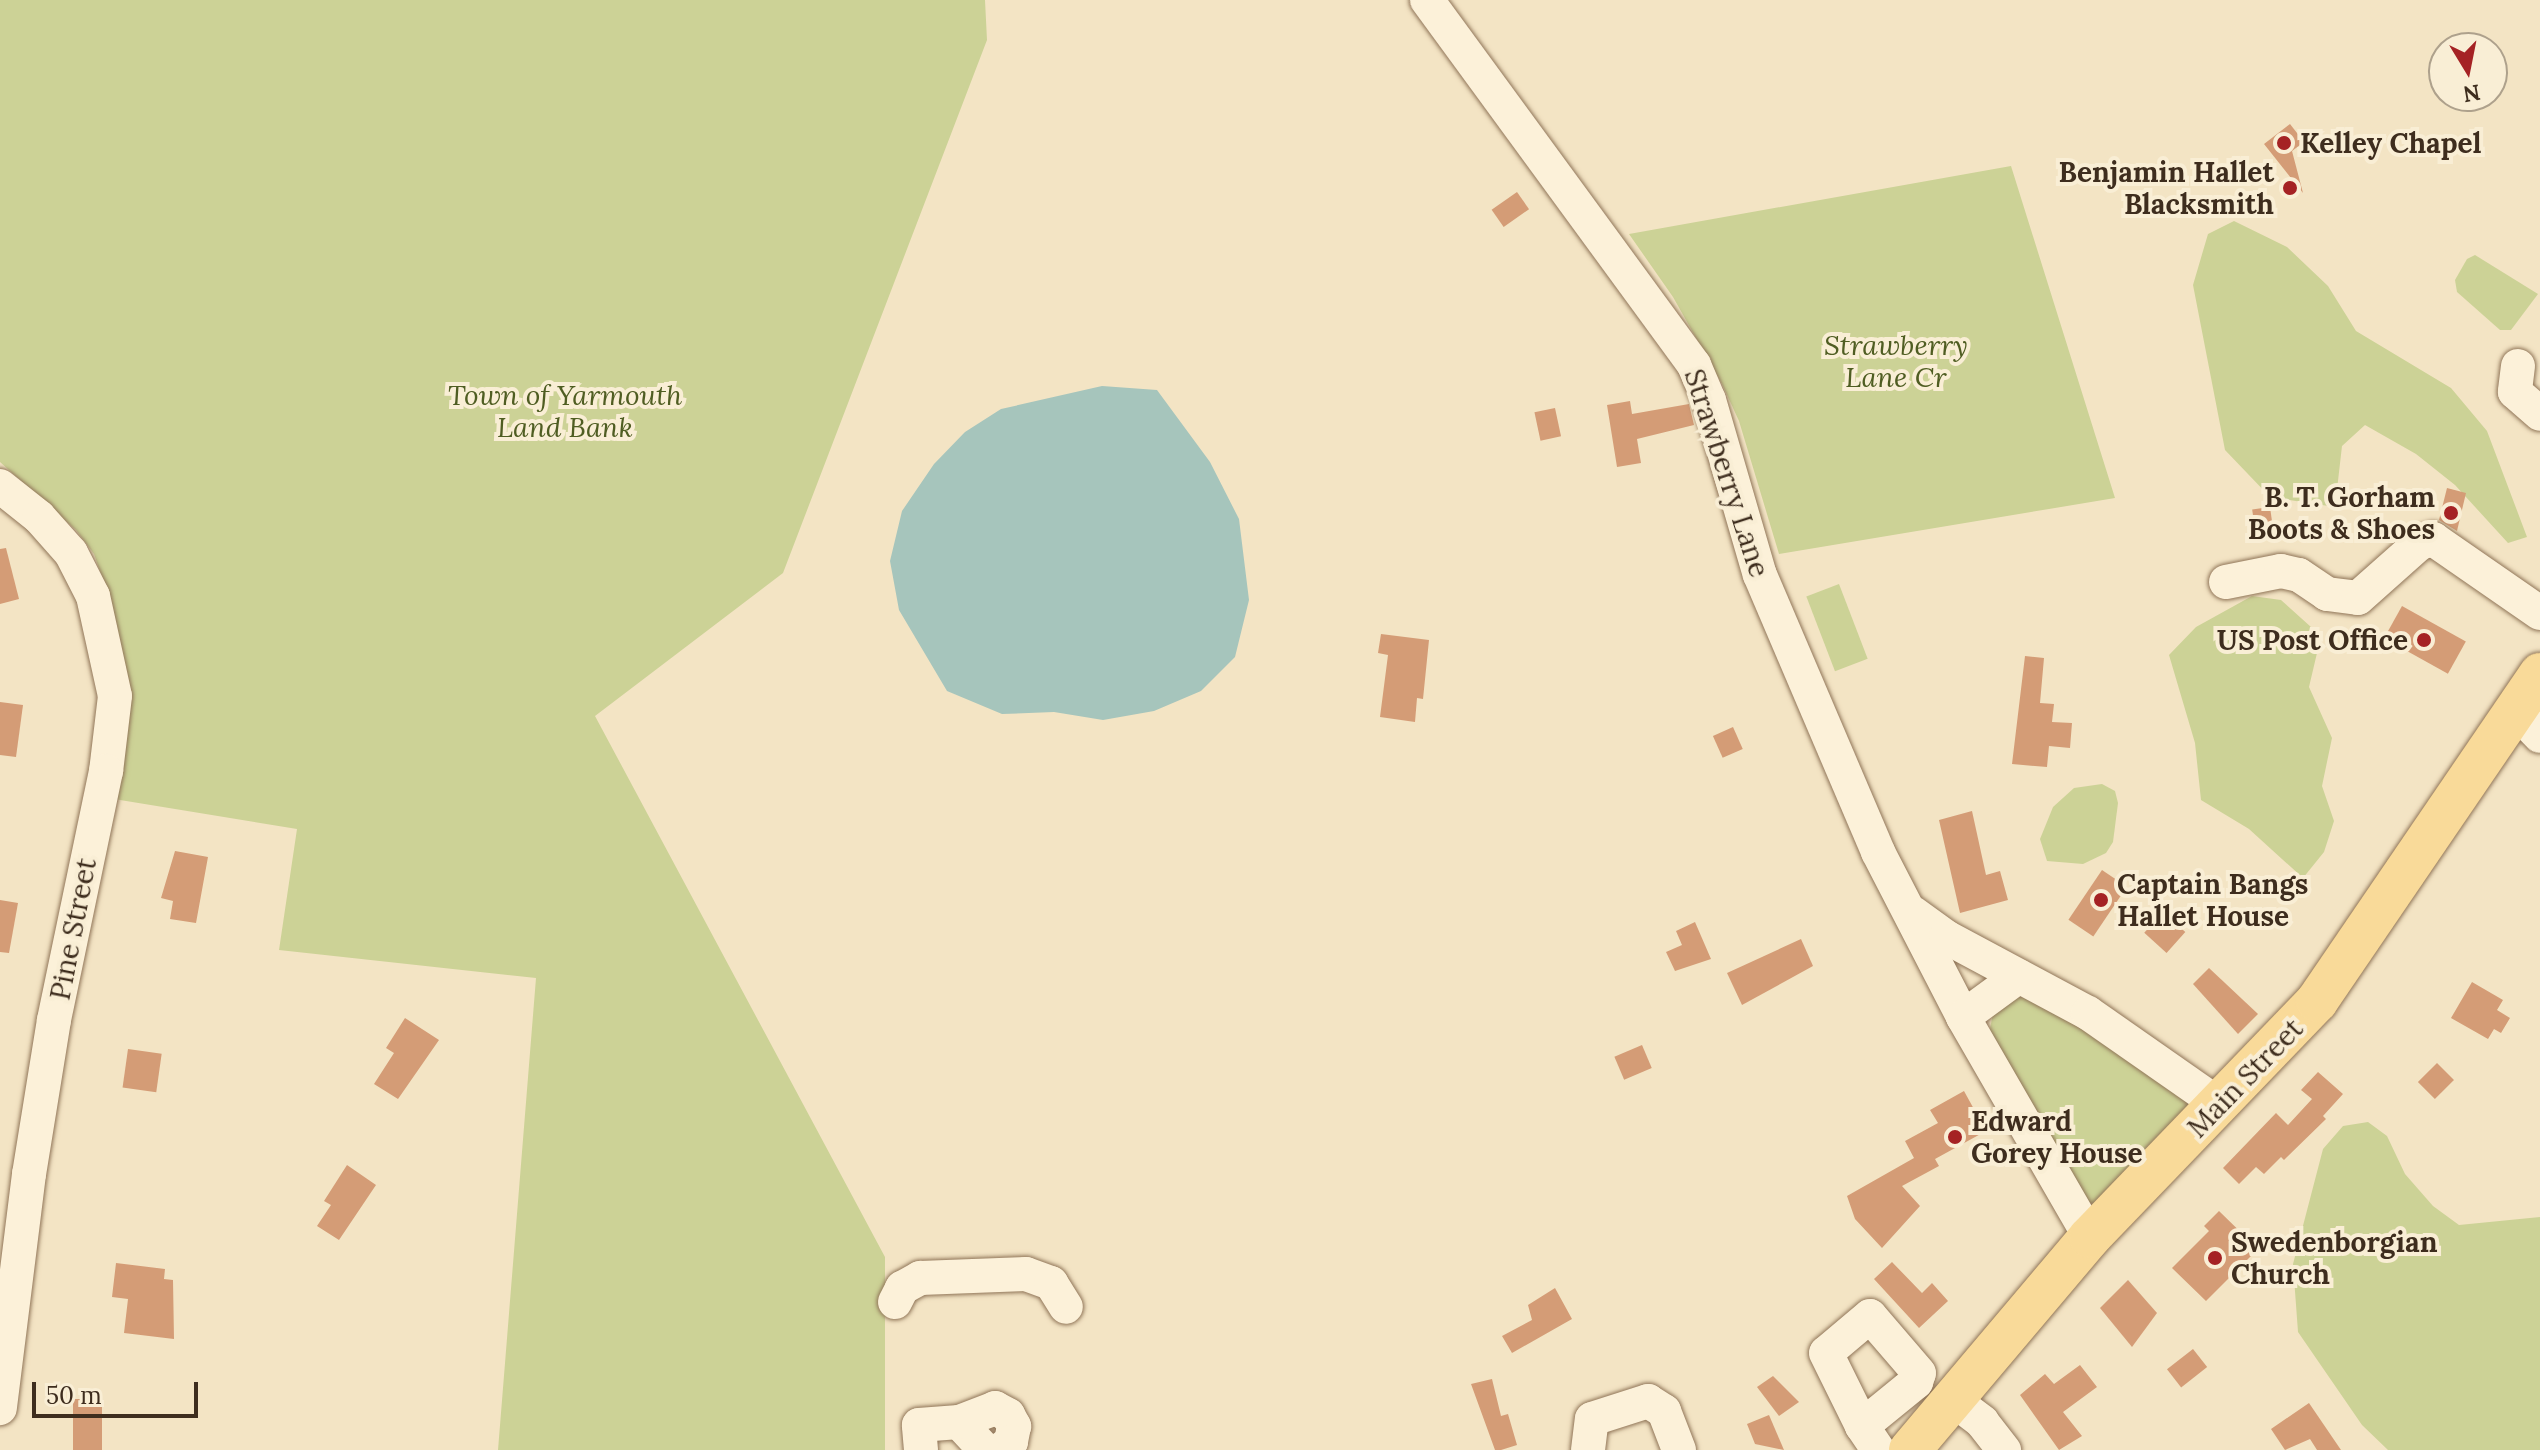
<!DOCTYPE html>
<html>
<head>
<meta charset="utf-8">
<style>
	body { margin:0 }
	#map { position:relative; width:2540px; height:1450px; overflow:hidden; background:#f3e4c4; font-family:Lora,serif }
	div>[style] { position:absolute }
	.green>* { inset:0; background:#ccd296; transform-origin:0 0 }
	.water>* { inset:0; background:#a6c5bc }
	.building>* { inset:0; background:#d49c76; transform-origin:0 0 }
	.roads { filter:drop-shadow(0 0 2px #907558) drop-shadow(0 0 2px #907558) }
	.minor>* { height:34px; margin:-17px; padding:0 17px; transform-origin:17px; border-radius:17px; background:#fcf1d9 }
	.major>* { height:42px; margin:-21px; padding:0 21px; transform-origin:21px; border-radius:21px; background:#f9da99 }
	.dots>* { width:22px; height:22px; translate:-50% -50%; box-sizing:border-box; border:4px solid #f9eed5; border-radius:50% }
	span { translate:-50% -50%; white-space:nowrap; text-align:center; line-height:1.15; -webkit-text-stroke:8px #f9eed5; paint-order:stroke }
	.poi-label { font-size:28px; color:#3e2d1e; font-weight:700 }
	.left { translate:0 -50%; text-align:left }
	.right { translate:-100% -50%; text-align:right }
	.park-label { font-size:28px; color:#4f5d22; font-style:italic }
	.street-label { font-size:28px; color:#3e2d1e }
	.north { position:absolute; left:2428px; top:32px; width:80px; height:80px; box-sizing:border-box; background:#f9eed5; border:2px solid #aea18c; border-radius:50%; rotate:170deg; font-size:22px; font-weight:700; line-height:32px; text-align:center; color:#3e2d1e }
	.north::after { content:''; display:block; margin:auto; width:28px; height:36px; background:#a52224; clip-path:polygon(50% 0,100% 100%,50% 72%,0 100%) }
	.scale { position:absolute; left:32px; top:1382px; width:166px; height:36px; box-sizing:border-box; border:4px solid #3e2d1e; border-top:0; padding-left:10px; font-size:24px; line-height:28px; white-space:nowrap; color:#3e2d1e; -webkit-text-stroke:6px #f9eed5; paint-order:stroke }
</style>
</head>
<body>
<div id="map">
	<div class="green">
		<i style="clip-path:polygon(0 0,985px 0,987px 40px,783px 573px,595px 716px,885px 1257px,885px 1450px,498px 1450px,536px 978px,279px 950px,297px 829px,114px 799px,103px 580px,94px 554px,76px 530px,0 462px)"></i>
		<i style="clip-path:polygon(2011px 166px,2115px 498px,1779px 554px,1739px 421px,1722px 384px,1673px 297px,1629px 234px)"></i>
		<i style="clip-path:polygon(2234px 221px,2287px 247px,2328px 286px,2356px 331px,2451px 388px,2487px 431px,2527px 537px,2508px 543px,2455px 485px,2416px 454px,2365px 425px,2342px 446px,2335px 507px,2270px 497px,2225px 450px,2193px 285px,2208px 234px)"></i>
		<i style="clip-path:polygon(2475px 255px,2538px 294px,2511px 330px,2500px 330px,2457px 292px,2455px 280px,2467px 259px)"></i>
		<i style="left:1839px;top:584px;width:80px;height:35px;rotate:69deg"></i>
		<i style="clip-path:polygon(2252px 596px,2281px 600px,2321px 636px,2309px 687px,2332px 738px,2322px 786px,2334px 821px,2324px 852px,2303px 878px,2249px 829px,2201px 800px,2195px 743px,2169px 655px,2196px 627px)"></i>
		<i style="clip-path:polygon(2102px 784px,2115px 791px,2118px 803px,2113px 842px,2106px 853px,2083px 864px,2047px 861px,2040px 839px,2053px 807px,2074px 788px)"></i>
		<i style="clip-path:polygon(2033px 993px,2188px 1102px,2190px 1108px,2101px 1204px,2084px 1202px,1988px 1040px,1993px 1013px,2002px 1001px)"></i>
		<i style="clip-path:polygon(2368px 1122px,2387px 1136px,2405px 1174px,2433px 1206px,2459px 1225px,2540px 1217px,2540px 1450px,2388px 1450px,2362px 1425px,2298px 1332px,2293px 1264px,2323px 1149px,2343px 1126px)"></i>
	</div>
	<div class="water">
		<i style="clip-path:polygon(1102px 386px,1157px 390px,1210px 462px,1239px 519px,1249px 600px,1235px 657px,1201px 691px,1154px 711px,1103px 720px,1054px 712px,1002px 714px,947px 691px,899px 610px,890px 561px,902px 511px,934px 464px,965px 432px,1001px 409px)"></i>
	</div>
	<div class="building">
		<i style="clip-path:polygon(2290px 124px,2304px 142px,2292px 151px,2303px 193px,2264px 144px)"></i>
		<i style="left:1517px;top:192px;width:21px;height:31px;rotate:55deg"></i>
		<i style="clip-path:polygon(1630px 401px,1632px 414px,1689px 404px,1694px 425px,1637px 439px,1641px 463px,1617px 467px,1607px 405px)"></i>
		<i style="left:1555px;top:408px;width:29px;height:21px;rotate:78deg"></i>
		<i style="clip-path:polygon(2447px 488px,2466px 493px,2457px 531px,2439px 520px)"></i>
		<i style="left:2270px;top:507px;width:21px;height:18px;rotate:82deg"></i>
		<i style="clip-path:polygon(6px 548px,19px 599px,0 604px,0 549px)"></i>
		<i style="left:2402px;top:606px;width:73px;height:37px;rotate:29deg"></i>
		<i style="clip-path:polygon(1381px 634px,1429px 640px,1423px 699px,1417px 698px,1415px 722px,1380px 717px,1388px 655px,1378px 653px)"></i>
		<i style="clip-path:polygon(2025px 656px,2044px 658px,2040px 703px,2054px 704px,2052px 722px,2072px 723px,2070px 748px,2049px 746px,2047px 767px,2012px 764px)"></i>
		<i style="clip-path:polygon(0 702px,23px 705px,16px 757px,0 755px)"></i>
		<i style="left:1733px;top:727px;width:24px;height:22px;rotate:66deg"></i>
		<i style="clip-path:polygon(1972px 811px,1986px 875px,2000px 871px,2008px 900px,1960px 913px,1939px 820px)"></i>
		<i style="clip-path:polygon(175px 851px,208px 857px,196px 923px,170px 919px,173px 901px,161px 898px)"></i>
		<i style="left:2102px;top:870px;width:30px;height:60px;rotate:34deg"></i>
		<i style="clip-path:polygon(0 900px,18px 903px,9px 953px,0 952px)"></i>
		<i style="left:2163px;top:912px;width:30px;height:28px;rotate:42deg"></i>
		<i style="clip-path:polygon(1695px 922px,1711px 959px,1675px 971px,1666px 952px,1682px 945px,1676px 931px)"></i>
		<i style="clip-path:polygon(1801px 939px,1813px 966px,1742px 1005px,1727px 973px)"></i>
		<i style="clip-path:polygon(2209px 968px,2258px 1014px,2238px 1034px,2193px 984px)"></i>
		<i style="clip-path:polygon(2472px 982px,2503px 1000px,2497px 1010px,2510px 1018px,2501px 1033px,2494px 1029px,2488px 1039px,2451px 1018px)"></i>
		<i style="clip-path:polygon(405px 1018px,439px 1040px,398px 1099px,374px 1084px,394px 1053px,386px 1048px)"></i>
		<i style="left:1642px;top:1045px;width:25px;height:30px;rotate:67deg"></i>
		<i style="left:128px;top:1049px;width:34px;height:39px;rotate:8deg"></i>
		<i style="left:2437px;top:1063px;width:24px;height:27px;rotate:45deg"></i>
		<i style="clip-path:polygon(2318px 1072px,2343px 1094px,2323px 1116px,2326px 1119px,2284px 1160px,2281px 1157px,2264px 1174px,2256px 1167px,2239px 1184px,2223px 1168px,2276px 1113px,2288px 1125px,2312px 1099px,2301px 1090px)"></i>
		<i style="clip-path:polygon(1964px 1091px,1986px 1131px,1935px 1159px,1939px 1166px,1902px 1186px,1920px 1206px,1882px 1248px,1855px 1219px,1847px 1196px,1914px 1158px,1905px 1141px,1938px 1123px,1930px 1110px)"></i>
		<i style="clip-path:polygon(347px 1165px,376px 1185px,339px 1240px,317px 1226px,331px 1205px,324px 1201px)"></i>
		<i style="clip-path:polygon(2219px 1211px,2258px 1249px,2206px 1301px,2172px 1268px,2209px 1231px,2204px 1226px)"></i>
		<i style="clip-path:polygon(1892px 1262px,1922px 1293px,1932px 1283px,1948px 1301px,1919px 1328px,1874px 1279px)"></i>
		<i style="clip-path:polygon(116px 1263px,165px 1269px,164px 1279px,173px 1280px,174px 1339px,124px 1333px,128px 1299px,112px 1297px)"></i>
		<i style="clip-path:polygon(2128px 1280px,2157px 1313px,2132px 1347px,2100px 1308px)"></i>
		<i style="clip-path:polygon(1555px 1288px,1572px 1319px,1512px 1353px,1502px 1336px,1532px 1320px,1528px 1305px)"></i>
		<i style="left:2193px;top:1349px;width:23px;height:33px;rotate:52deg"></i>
		<i style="clip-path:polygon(2080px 1365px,2097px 1387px,2063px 1412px,2082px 1436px,2059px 1450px,2020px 1395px,2045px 1374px,2054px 1384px)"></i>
		<i style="clip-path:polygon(1773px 1376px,1799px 1402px,1779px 1416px,1757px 1387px)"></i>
		<i style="clip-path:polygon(1492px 1379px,1501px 1416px,1508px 1414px,1517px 1445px,1501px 1450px,1495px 1450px,1471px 1384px)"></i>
		<i style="left:73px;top:1399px;width:29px;height:51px"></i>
		<i style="clip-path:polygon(2309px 1403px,2341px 1450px,2317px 1450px,2310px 1439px,2285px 1450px,2271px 1429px)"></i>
		<i style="clip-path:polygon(1769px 1415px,1784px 1450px,1755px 1444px,1747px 1424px)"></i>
	</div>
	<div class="roads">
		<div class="minor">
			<i style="left:1427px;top:0;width:452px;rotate:53.8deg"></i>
			<i style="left:1694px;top:365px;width:38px;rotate:67deg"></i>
			<i style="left:1709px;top:400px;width:182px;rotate:73.8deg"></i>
			<i style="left:1760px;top:575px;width:301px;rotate:66.9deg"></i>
			<i style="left:1878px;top:852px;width:186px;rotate:62.7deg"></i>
			<i style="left:1963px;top:1017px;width:254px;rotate:60deg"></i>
			<i style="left:2518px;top:366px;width:26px;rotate:97deg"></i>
			<i style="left:2515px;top:392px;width:33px;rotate:41deg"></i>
			<i style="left:0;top:486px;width:50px;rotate:38.5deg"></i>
			<i style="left:39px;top:517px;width:48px;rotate:48.4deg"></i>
			<i style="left:71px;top:553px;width:48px;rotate:62.9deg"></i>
			<i style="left:93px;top:596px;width:102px;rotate:77.6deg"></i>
			<i style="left:115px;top:696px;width:76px;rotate:96.8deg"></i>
			<i style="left:106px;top:771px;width:254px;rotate:101.8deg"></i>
			<i style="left:54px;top:1020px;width:156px;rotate:99.2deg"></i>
			<i style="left:29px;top:1174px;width:236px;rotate:97.1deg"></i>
			<i style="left:2226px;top:582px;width:56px;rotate:-11.3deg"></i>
			<i style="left:2281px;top:571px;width:18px;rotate:13deg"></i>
			<i style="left:2299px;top:575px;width:34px;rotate:34deg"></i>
			<i style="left:2327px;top:594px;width:31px;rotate:7deg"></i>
			<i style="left:2358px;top:598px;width:83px;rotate:-41.6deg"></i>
			<i style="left:2420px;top:543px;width:14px;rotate:-17deg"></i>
			<i style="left:2433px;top:539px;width:130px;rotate:34.7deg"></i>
			<i style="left:2515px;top:710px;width:36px;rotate:46deg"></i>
			<i style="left:1913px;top:913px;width:41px;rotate:36deg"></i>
			<i style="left:1946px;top:937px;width:161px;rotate:28.2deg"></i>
			<i style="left:2088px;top:1013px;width:161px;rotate:34.9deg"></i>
			<i style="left:1963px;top:1017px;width:69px;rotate:-36.2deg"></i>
			<i style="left:895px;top:1302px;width:16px;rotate:-63deg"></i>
			<i style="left:902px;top:1288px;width:21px;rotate:-29deg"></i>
			<i style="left:920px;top:1278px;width:106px;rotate:-2.2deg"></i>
			<i style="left:1026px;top:1274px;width:27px;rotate:20deg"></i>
			<i style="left:1051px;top:1283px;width:28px;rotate:58deg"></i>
			<i style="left:1952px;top:1399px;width:38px;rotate:37deg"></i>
			<i style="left:1982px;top:1422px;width:36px;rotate:52deg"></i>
			<i style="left:1862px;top:1426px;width:70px;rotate:-39.2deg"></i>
			<i style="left:1916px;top:1382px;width:9px;rotate:-72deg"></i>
			<i style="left:1919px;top:1373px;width:75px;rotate:-130.7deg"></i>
			<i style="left:1870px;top:1316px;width:57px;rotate:139.9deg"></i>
			<i style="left:1826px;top:1353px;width:81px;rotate:63.7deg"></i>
			<i style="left:1862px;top:1426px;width:29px;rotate:56deg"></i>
			<i style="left:921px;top:1450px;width:25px;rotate:-95deg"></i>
			<i style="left:919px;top:1425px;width:40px;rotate:-4.3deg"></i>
			<i style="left:985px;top:1450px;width:38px;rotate:-133deg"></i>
			<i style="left:959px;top:1422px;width:39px;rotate:-21deg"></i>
			<i style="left:995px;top:1408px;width:15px;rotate:28deg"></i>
			<i style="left:1008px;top:1415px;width:13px;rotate:61deg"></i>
			<i style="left:1014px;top:1426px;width:16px;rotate:101deg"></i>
			<i style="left:1011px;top:1442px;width:14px;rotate:144deg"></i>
			<i style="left:1588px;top:1450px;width:31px;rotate:-83deg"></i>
			<i style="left:1592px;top:1419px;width:59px;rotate:-17.8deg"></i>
			<i style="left:1648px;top:1401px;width:19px;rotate:32deg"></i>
			<i style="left:1664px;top:1411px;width:42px;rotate:69deg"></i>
		</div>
		<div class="major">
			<i style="left:1910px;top:1450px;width:279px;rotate:-49.8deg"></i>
			<i style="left:2090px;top:1237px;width:327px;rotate:-46.1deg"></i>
			<i style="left:2317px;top:1001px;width:396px;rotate:-55.7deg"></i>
		</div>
	</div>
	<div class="dots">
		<i style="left:2284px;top:143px;background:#a52224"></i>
		<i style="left:2290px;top:188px;background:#a52224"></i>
		<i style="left:2451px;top:513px;background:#a52224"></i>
		<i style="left:2424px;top:640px;background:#a52224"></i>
		<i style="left:2101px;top:900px;background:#a52224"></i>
		<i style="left:1955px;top:1137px;background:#a52224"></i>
		<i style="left:2215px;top:1258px;background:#a52224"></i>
	</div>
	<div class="poi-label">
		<span class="left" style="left:2300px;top:143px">Kelley Chapel</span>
		<span class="right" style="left:2274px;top:188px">Benjamin Hallet<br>Blacksmith</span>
		<span class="right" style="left:2435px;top:513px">B. T. Gorham<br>Boots &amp; Shoes</span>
		<span class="right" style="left:2408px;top:640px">US Post Office</span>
		<span class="left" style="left:2117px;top:900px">Captain Bangs<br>Hallet House</span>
		<span class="left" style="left:1971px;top:1137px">Edward<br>Gorey House</span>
		<span class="left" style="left:2231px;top:1258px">Swedenborgian<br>Church</span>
	</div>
	<div class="park-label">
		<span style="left:1896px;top:361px">Strawberry<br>Lane Cr</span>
		<span style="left:565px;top:411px">Town of Yarmouth<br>Land Bank</span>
	</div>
	<div class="street-label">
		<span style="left:1727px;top:473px;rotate:72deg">Strawberry Lane</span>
		<span style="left:73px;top:929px;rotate:-79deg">Pine Street</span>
		<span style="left:2245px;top:1078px;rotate:-46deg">Main Street</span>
	</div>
	<div class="north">N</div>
	<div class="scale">50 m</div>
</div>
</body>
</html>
